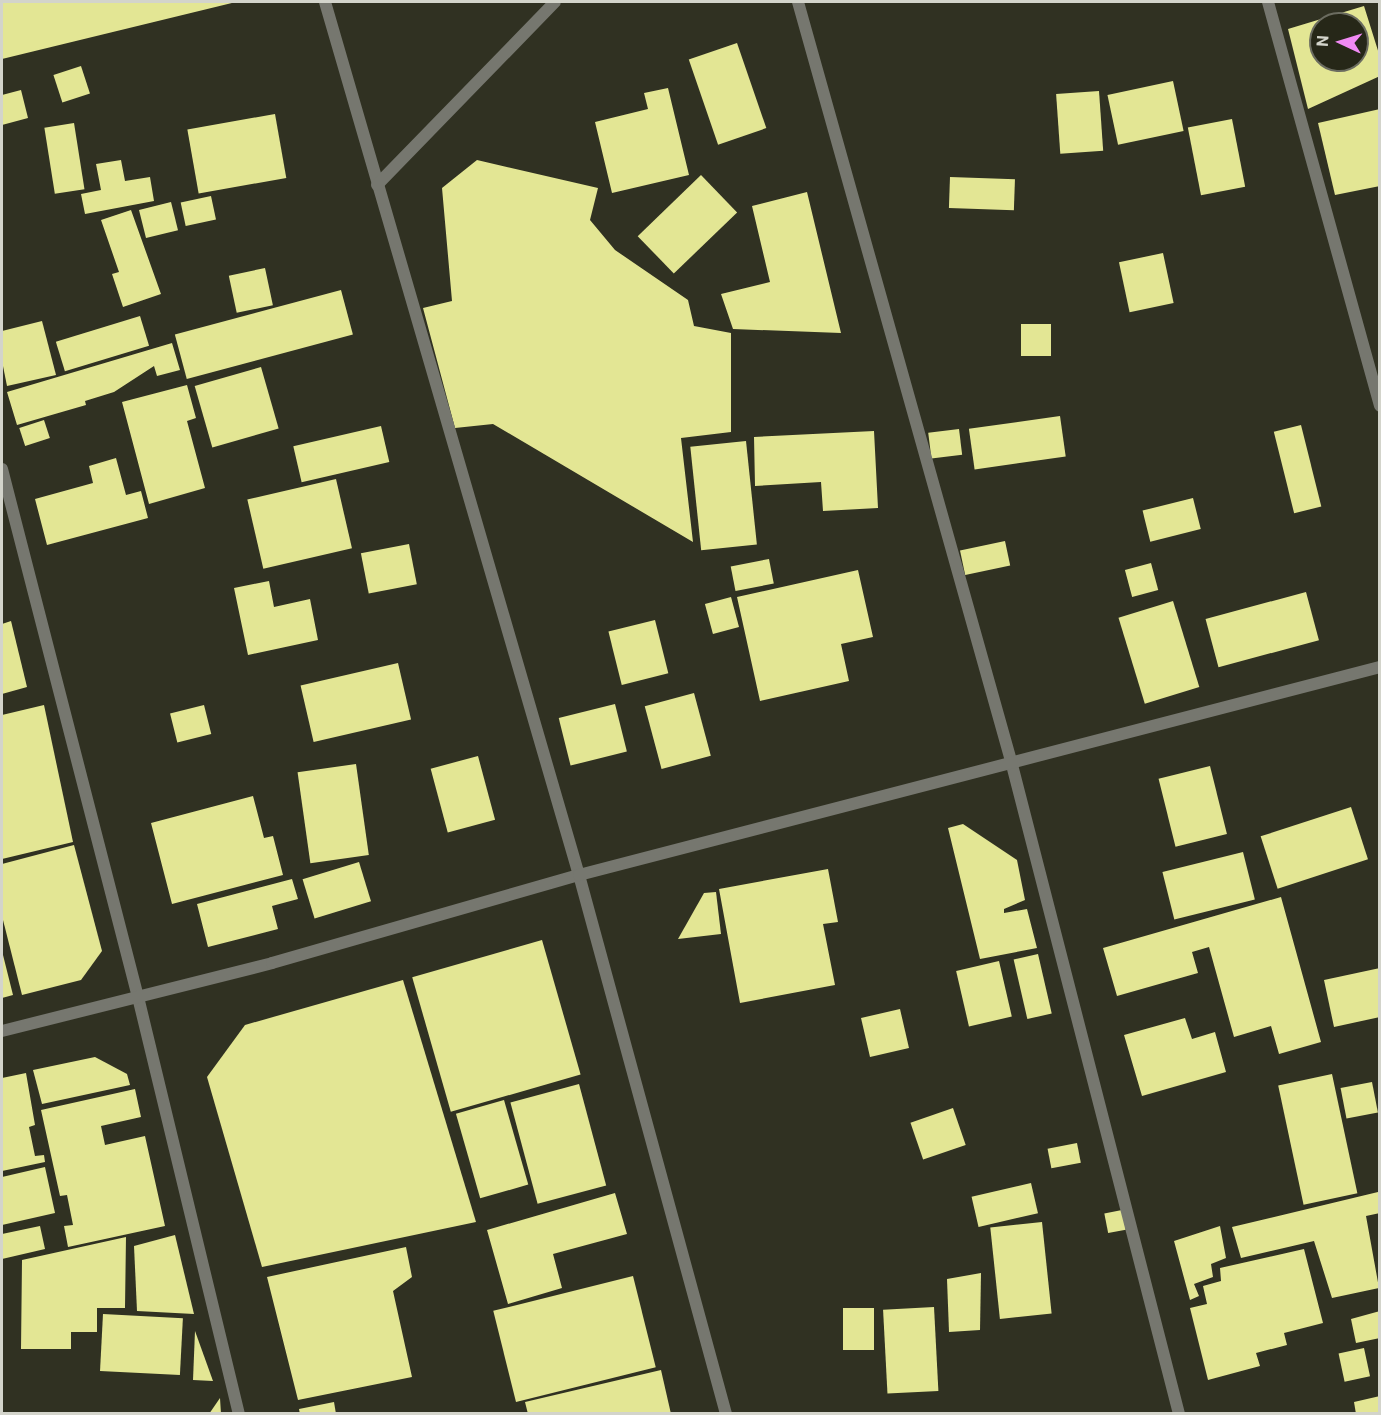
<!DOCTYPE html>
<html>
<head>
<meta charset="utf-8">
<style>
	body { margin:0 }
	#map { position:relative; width:1381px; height:1415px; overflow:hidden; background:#303122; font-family:Roboto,sans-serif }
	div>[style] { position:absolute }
	.building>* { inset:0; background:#e3e694; transform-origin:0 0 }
	.minor>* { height:12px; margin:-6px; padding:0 6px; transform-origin:6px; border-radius:6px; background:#76776f }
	span { translate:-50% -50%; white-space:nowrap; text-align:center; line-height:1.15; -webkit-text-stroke:6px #262718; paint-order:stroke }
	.frame { position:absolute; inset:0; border:3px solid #d3d4cb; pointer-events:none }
	.north { position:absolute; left:1309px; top:12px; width:60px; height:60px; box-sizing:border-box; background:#262718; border:2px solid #6b6c60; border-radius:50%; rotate:274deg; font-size:16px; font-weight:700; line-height:24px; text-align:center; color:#d3d4cb }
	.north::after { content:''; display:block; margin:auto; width:21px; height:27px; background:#f18af4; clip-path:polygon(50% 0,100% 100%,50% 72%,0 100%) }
</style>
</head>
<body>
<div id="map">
	<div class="building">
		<i style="clip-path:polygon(2px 2px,236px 2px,2px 59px)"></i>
		<i style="clip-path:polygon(evenodd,1364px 6px,1380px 57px,1380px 76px,1308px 109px,1288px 29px,1364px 6px,1321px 24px,1357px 24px,1357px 60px,1321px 60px,1321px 24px)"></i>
		<i style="left:737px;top:43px;width:90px;height:51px;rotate:71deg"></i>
		<i style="left:81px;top:66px;width:29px;height:29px;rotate:72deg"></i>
		<i style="left:1173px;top:81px;width:51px;height:67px;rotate:78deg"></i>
		<i style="clip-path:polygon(668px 88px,689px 175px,612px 193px,595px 122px,648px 109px,644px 93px)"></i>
		<i style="clip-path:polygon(21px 90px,28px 118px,2px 125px,2px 95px)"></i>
		<i style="left:1099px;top:91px;width:60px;height:43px;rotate:86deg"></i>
		<i style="clip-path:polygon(1380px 109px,1380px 186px,1335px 195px,1318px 123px)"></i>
		<i style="left:275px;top:114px;width:65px;height:89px;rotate:80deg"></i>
		<i style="left:1232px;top:119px;width:69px;height:45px;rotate:79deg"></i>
		<i style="left:74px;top:123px;width:67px;height:30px;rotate:81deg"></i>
		<i style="clip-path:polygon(121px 160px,125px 181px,150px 177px,154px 201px,85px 214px,81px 194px,101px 190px,96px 164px)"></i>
		<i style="clip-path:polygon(477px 160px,598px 188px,590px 220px,615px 250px,688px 300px,694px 326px,731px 333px,731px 432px,681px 438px,693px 542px,493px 424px,455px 428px,423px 308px,452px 301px,442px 188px)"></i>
		<i style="left:701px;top:175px;width:52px;height:88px;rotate:46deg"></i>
		<i style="left:950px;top:177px;width:65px;height:31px;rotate:2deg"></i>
		<i style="clip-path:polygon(807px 192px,841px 333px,733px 329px,721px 294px,770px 282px,752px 206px)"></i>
		<i style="left:211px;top:196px;width:24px;height:31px;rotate:78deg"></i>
		<i style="left:171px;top:202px;width:29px;height:33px;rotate:76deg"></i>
		<i style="clip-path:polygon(131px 210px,161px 294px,123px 307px,112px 274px,119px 272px,101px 220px)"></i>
		<i style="left:1163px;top:253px;width:51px;height:45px;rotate:78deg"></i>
		<i style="left:265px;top:268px;width:38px;height:37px;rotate:78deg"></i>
		<i style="left:341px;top:290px;width:46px;height:172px;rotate:75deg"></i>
		<i style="left:140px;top:316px;width:31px;height:88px;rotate:73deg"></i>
		<i style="clip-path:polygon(42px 321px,56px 375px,7px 386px,2px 361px,2px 331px)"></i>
		<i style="left:1021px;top:324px;width:30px;height:32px"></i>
		<i style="clip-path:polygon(172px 343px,180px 370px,157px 376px,154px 366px,114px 392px,85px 401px,86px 405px,17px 425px,7px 392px)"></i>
		<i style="left:261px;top:367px;width:64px;height:69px;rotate:74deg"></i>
		<i style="clip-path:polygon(187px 385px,196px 418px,187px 421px,205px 488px,149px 504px,122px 402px)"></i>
		<i style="left:1060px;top:416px;width:41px;height:92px;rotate:82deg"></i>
		<i style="left:44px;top:420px;width:19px;height:26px;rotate:72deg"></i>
		<i style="left:1301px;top:425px;width:84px;height:28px;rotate:76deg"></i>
		<i style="left:381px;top:426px;width:37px;height:90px;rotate:77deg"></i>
		<i style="left:959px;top:429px;width:26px;height:31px;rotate:83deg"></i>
		<i style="clip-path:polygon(874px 431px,878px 508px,823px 511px,821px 482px,755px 486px,754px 437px)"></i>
		<i style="left:746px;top:441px;width:104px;height:56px;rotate:84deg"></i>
		<i style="clip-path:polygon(116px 458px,126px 495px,141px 491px,148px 518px,47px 545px,35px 499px,93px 483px,89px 466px)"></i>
		<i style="left:336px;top:479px;width:71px;height:91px;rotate:77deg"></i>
		<i style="left:1193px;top:498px;width:32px;height:52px;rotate:76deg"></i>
		<i style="left:1005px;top:541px;width:25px;height:46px;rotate:78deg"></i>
		<i style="left:409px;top:544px;width:41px;height:49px;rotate:79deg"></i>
		<i style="left:769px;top:559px;width:25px;height:39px;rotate:79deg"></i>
		<i style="left:1151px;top:563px;width:28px;height:27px;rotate:75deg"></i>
		<i style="clip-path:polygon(858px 570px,873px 637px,841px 644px,849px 681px,760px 701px,737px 597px)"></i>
		<i style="clip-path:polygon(269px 581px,274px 607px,310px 599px,318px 640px,248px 655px,234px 588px)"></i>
		<i style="left:1306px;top:592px;width:50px;height:104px;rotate:75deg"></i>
		<i style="left:731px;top:597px;width:31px;height:27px;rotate:75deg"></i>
		<i style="left:1173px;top:601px;width:90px;height:57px;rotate:73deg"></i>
		<i style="left:655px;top:620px;width:55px;height:48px;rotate:76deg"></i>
		<i style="clip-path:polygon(11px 621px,27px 687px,2px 694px,2px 624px)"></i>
		<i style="left:398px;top:663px;width:58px;height:100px;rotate:77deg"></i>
		<i style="left:694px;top:693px;width:65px;height:51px;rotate:75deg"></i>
		<i style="left:615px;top:704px;width:49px;height:58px;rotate:76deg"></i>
		<i style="clip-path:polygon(44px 705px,73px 842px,2px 859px,2px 715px)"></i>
		<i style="left:204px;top:705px;width:30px;height:35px;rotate:76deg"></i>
		<i style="left:478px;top:756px;width:66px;height:49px;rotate:75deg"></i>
		<i style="left:356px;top:764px;width:92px;height:59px;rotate:82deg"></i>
		<i style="left:1210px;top:766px;width:70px;height:53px;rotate:76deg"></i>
		<i style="clip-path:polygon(253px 796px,264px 838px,273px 836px,283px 875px,172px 904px,151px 823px)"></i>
		<i style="left:1351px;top:807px;width:55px;height:95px;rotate:72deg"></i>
		<i style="clip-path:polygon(963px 824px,1017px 860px,1025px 900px,1004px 909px,1004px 913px,1027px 909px,1037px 948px,980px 959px,948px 828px)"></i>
		<i style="clip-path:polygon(74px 845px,102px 951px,81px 980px,22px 995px,2px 916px,2px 864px)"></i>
		<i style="left:1243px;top:852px;width:49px;height:83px;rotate:76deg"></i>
		<i style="left:359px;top:862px;width:41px;height:59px;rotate:73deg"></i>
		<i style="clip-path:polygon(828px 869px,838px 922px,823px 924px,835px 985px,740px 1003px,719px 889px)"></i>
		<i style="clip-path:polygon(292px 879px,298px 899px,272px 906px,278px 929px,208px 947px,197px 904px)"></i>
		<i style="clip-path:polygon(716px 892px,721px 934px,678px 939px,704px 893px)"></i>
		<i style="clip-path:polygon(1281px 897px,1321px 1042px,1279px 1054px,1271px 1026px,1234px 1037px,1209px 947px,1192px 952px,1198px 973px,1117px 996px,1103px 948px)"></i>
		<i style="left:542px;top:940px;width:140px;height:135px;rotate:74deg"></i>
		<i style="clip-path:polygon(2px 951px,13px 995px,2px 998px)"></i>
		<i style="left:1038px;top:954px;width:61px;height:25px;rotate:77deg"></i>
		<i style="left:999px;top:961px;width:57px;height:44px;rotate:77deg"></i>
		<i style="clip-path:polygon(1380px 968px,1380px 1017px,1334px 1027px,1324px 980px)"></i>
		<i style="clip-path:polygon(403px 980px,476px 1222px,262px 1267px,207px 1077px,245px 1025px)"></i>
		<i style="left:900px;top:1009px;width:40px;height:40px;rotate:77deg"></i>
		<i style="clip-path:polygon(1185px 1018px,1192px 1039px,1215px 1032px,1226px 1072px,1142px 1096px,1124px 1035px)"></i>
		<i style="clip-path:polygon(95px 1057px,127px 1074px,130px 1085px,42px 1104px,33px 1070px)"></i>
		<i style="clip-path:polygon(26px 1073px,35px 1125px,29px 1127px,35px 1156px,44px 1155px,45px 1162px,2px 1171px,2px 1078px)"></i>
		<i style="left:1332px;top:1074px;width:122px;height:55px;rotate:78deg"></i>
		<i style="left:1372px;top:1082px;width:31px;height:32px;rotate:79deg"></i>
		<i style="left:579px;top:1084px;width:105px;height:71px;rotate:75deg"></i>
		<i style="clip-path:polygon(135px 1089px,141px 1117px,101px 1126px,105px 1145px,145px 1136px,165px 1226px,68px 1247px,64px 1226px,73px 1225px,67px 1195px,60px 1196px,41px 1110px)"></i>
		<i style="left:504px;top:1100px;width:88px;height:50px;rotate:74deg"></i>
		<i style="left:953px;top:1108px;width:39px;height:45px;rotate:71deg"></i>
		<i style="left:1077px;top:1143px;width:20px;height:30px;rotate:79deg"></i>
		<i style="clip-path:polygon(45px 1167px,55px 1213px,2px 1225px,2px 1177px)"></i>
		<i style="left:1031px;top:1183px;width:31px;height:61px;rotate:77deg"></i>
		<i style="clip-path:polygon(1378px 1192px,1380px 1213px,1366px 1216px,1379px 1288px,1332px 1298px,1314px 1241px,1241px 1258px,1232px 1227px)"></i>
		<i style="clip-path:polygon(615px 1193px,627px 1234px,553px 1254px,562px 1288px,508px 1304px,487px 1230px)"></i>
		<i style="left:1122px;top:1210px;width:20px;height:18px;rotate:79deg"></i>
		<i style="left:1042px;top:1222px;width:92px;height:52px;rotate:84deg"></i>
		<i style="clip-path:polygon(40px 1226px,45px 1249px,2px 1259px,2px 1234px)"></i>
		<i style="clip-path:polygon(1220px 1226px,1226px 1258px,1211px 1264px,1213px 1277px,1194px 1284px,1199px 1296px,1190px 1300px,1174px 1241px)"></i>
		<i style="clip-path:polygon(175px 1235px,194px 1314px,137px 1311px,134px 1246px)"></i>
		<i style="clip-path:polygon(126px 1237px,125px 1308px,97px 1308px,97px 1332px,71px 1332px,71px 1349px,21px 1349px,22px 1260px)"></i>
		<i style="clip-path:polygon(406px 1247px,412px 1277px,393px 1291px,412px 1377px,298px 1400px,267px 1277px)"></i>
		<i style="clip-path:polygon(1304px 1249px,1323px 1323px,1284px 1333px,1287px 1345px,1256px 1353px,1260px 1366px,1208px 1380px,1190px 1308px,1207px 1304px,1203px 1286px,1221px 1281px,1220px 1268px)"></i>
		<i style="clip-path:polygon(981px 1273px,980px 1330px,949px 1332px,947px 1279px)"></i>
		<i style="left:633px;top:1276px;width:94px;height:144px;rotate:76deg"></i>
		<i style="left:934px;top:1307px;width:84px;height:51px;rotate:87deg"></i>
		<i style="left:843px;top:1308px;width:31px;height:42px"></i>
		<i style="clip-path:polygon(1380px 1311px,1380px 1338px,1356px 1343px,1351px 1319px)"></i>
		<i style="left:103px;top:1314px;width:80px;height:57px;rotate:3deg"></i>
		<i style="clip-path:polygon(195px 1331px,213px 1381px,193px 1380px)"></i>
		<i style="left:1364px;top:1348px;width:29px;height:26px;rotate:78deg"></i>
		<i style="clip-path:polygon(661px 1370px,671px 1414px,528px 1414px,525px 1402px)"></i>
		<i style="clip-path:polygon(1380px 1396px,1380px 1414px,1356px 1414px,1354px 1402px)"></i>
		<i style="clip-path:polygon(220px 1398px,221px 1414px,209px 1414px)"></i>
		<i style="clip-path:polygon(334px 1402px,336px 1414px,300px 1414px,299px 1409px)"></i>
	</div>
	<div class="minor">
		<i style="left:325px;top:2px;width:909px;rotate:73.78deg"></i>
		<i style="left:579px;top:875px;width:559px;rotate:74.74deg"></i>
		<i style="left:798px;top:2px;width:788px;rotate:74.32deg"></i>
		<i style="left:1011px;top:761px;width:674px;rotate:75.57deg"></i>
		<i style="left:1268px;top:2px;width:419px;rotate:74.5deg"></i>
		<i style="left:377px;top:185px;width:255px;rotate:-45.8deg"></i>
		<i style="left:2px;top:469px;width:545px;rotate:75.56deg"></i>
		<i style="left:138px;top:997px;width:429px;rotate:76.4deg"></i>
		<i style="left:2px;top:1031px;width:278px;rotate:-14.1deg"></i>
		<i style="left:272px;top:963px;width:319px;rotate:-16deg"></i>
		<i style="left:579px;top:875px;width:828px;rotate:-14.56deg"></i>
	</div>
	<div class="frame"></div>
	<div class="north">N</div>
</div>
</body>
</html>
